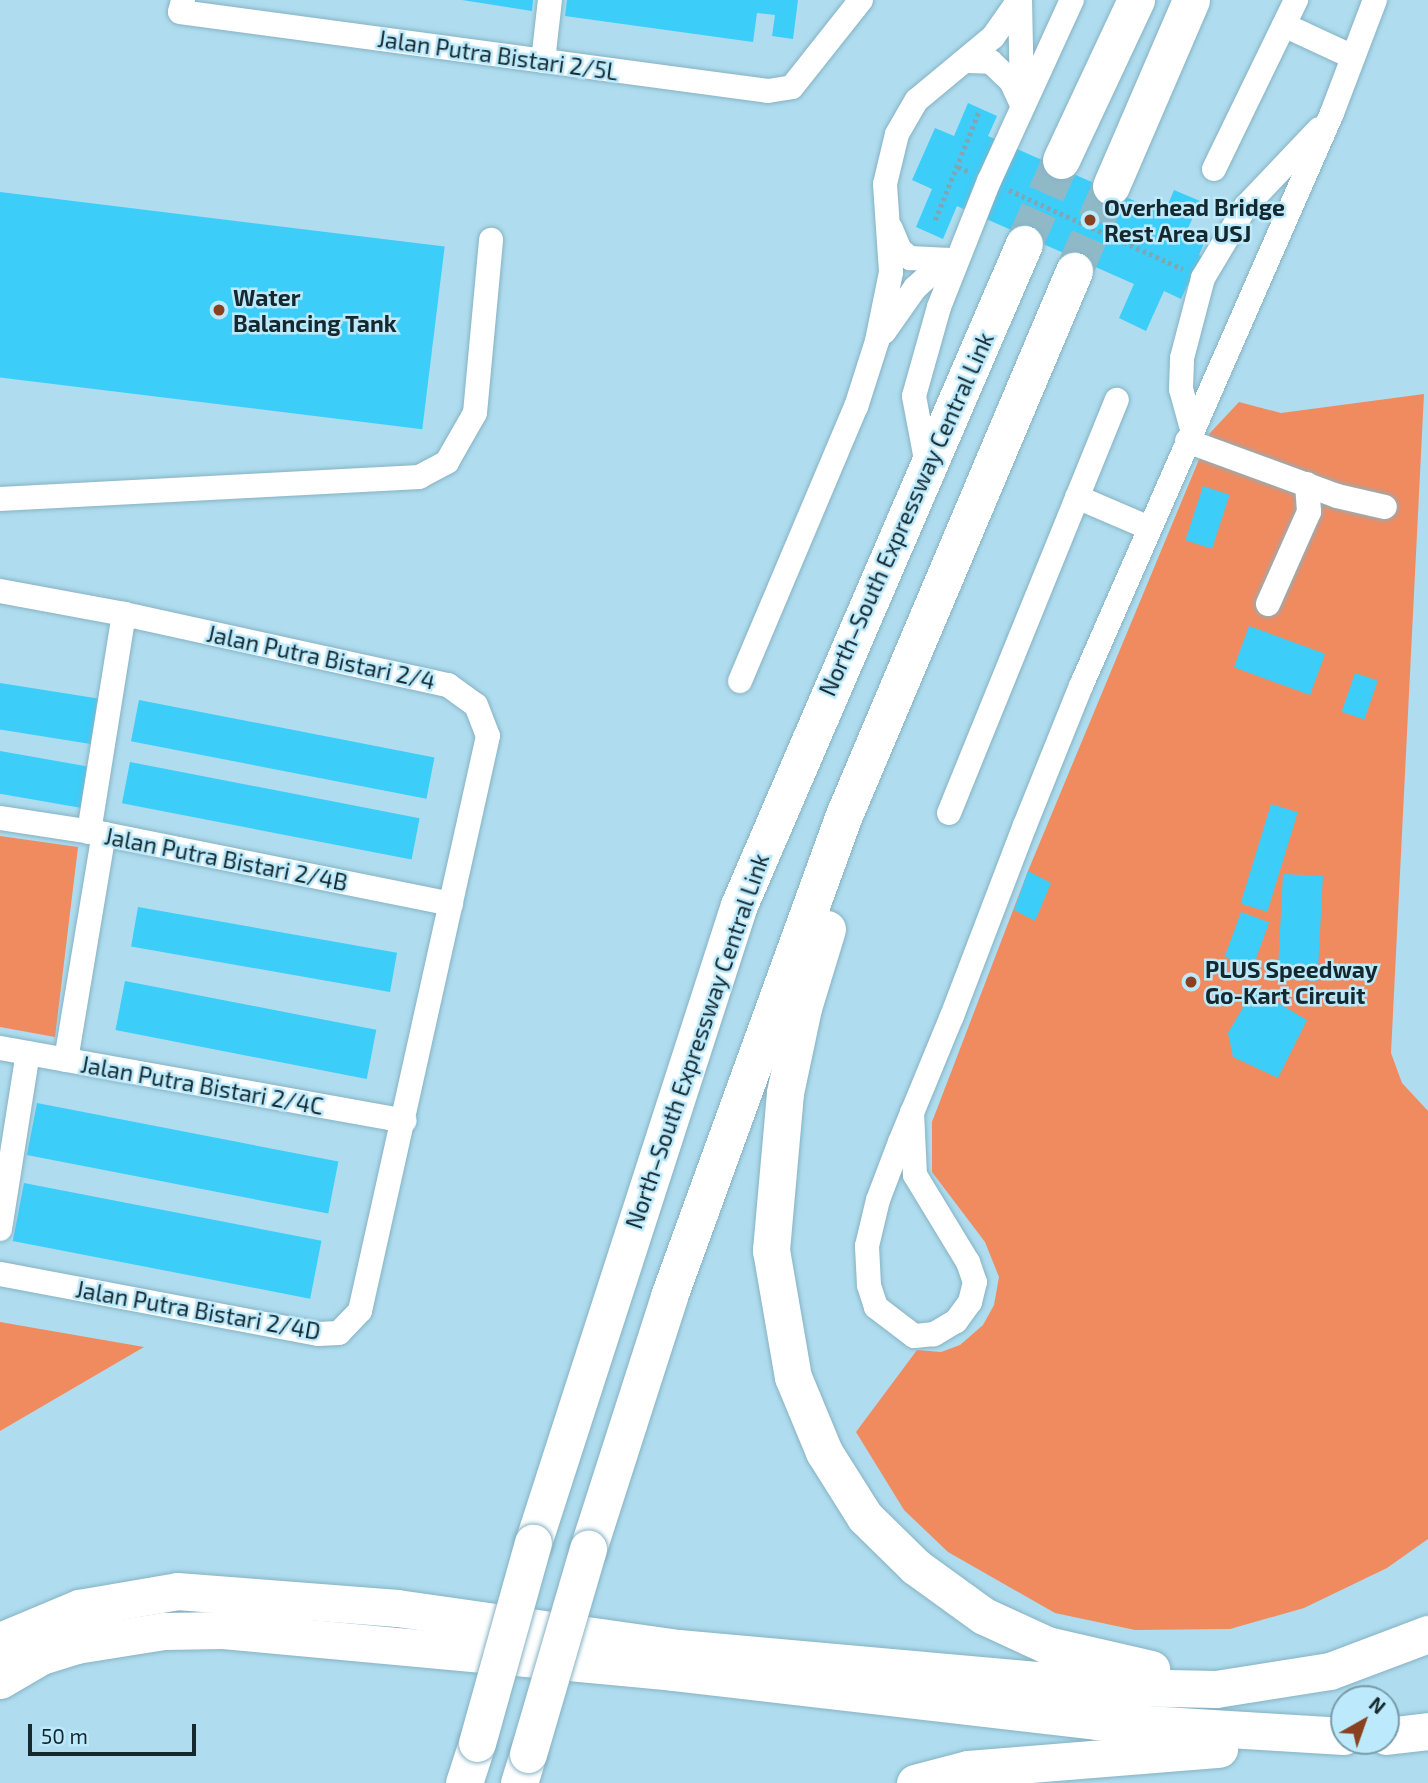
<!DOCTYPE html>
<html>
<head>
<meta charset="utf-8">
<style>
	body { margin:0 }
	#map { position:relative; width:1428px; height:1783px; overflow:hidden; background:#afddef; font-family:"Exo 2",sans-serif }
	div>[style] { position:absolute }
	.green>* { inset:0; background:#f08b60 }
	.building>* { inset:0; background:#3ccdf9; transform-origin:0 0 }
	.highway-tunnel>* { height:37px; margin-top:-18.5px; transform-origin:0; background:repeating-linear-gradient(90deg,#90b9c8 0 37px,transparent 0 55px) }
	.path>* { height:4.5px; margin-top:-2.25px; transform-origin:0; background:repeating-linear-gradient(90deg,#80a5b4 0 3.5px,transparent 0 7px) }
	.roads { filter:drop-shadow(0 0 2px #86b2c3) drop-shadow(0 0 2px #86b2c3) }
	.minor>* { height:24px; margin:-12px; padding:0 12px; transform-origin:12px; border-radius:12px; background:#fff }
	.highway>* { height:37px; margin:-18.5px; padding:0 18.5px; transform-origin:18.5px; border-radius:18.5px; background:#fff }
	.bridges { filter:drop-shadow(0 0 2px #86b2c3) drop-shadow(0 0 2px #86b2c3) }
	.highway-bridge>* { height:37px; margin:-18.5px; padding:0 18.5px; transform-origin:18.5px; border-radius:18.5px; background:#fff }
	.dots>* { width:19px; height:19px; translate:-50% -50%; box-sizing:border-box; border:4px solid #bceafc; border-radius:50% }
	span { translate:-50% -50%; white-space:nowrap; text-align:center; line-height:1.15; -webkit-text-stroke:5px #bceafc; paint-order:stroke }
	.street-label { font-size:23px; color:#15282e }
	.poi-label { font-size:23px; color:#15282e; font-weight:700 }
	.left { translate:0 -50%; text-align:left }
	.north { position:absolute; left:1330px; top:1685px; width:70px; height:70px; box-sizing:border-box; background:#bceafc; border:2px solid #799caa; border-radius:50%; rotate:40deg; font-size:19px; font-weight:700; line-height:28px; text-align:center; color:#15282e }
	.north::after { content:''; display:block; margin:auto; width:24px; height:32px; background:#894120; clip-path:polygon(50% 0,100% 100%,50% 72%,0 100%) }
	.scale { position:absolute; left:28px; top:1724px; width:168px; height:32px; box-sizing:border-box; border:4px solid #15282e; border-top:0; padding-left:9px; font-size:21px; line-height:24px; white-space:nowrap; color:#15282e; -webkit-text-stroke:5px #bceafc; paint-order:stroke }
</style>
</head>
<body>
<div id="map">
	<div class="green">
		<i style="clip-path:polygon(1424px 394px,1391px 1053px,1402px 1083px,1428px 1111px,1428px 1539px,1387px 1568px,1304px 1608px,1230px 1629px,1135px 1630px,1055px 1613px,948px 1552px,904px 1510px,856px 1432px,917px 1350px,941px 1352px,960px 1345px,983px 1325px,994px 1305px,999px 1277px,985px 1242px,932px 1172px,932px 1122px,1028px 871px,1210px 433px,1239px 402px,1281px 413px)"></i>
		<i style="clip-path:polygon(0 836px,78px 847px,55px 1037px,0 1027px)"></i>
		<i style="clip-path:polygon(0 1322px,144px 1347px,0 1431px)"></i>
	</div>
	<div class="building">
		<i style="clip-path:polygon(462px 0,533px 0,532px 11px)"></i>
		<i style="clip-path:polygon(567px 0,798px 0,793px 39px,772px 36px,775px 15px,757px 13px,753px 42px,565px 16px)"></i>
		<i style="clip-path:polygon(968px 103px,997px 116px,988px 136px,1164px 214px,1174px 190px,1200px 201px,1186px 233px,1205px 241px,1199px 255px,1207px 259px,1195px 287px,1188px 284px,1181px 299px,1164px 291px,1146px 331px,1119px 318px,1134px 284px,957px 206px,943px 239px,916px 227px,932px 189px,912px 180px,935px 128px,954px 136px)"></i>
		<i style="left:0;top:192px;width:448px;height:184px;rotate:7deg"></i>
		<i style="left:1203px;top:486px;width:28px;height:57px;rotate:18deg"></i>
		<i style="left:1249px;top:626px;width:81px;height:44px;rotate:20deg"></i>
		<i style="left:1355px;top:673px;width:24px;height:41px;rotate:19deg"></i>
		<i style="left:0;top:683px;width:99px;height:46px;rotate:9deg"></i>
		<i style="left:139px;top:700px;width:301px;height:42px;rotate:11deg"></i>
		<i style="left:0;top:751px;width:89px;height:42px;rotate:10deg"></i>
		<i style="left:130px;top:762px;width:295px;height:42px;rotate:11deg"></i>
		<i style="left:1271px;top:804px;width:28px;height:104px;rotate:17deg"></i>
		<i style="clip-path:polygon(1028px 871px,1051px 883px,1035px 921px,1014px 910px)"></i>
		<i style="left:1283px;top:874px;width:40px;height:105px;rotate:3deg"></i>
		<i style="left:138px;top:907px;width:263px;height:40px;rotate:10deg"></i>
		<i style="left:1241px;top:912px;width:30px;height:48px;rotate:20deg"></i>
		<i style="left:125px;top:981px;width:256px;height:50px;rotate:11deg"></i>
		<i style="clip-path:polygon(1254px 989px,1307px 1020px,1278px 1078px,1233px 1057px,1228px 1033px)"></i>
		<i style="left:37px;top:1103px;width:307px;height:53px;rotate:11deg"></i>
		<i style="left:24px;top:1183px;width:303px;height:59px;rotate:11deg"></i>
	</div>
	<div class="highway-tunnel">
		<i style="left:1024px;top:244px;width:92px;rotate:-66.2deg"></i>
		<i style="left:1074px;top:271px;width:93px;rotate:-66.5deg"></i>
	</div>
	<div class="path">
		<i style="left:958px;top:167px;width:13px;rotate:23deg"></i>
		<i style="left:1009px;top:190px;width:191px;rotate:24.4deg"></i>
		<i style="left:935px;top:220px;width:118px;rotate:-68deg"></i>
	</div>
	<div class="roads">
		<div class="minor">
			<i style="left:183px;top:0;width:12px;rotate:104deg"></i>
			<i style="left:180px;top:12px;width:593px;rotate:7.65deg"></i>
			<i style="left:768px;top:91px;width:24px;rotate:-9deg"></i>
			<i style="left:792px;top:87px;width:111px;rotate:-51.6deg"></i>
			<i style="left:1020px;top:0;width:99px;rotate:88.8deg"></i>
			<i style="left:1284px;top:25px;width:76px;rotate:24.9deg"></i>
			<i style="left:543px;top:61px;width:61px;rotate:-83.5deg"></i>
			<i style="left:967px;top:61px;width:24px;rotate:2deg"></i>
			<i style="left:991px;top:62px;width:28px;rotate:44deg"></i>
			<i style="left:1011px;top:81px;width:23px;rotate:65deg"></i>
			<i style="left:1214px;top:169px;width:188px;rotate:-64.1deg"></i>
			<i style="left:891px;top:229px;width:23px;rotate:67deg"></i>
			<i style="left:900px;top:250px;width:13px;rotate:39deg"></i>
			<i style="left:910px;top:258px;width:39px;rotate:3deg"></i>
			<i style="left:884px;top:332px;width:54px;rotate:-54.8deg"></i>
			<i style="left:915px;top:288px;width:42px;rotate:-42.1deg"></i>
			<i style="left:1192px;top:429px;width:41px;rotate:-105.4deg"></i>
			<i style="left:1181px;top:389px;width:31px;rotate:-88deg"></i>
			<i style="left:1182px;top:358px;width:83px;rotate:-75.3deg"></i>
			<i style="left:1203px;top:278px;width:84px;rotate:-59.2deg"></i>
			<i style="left:1246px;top:206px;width:106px;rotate:-46.5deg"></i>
			<i style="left:1187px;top:441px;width:160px;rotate:20.1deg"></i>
			<i style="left:1337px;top:496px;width:49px;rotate:12.9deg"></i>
			<i style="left:927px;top:465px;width:70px;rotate:-100.7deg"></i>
			<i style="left:914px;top:396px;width:92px;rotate:-74.3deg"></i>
			<i style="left:939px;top:307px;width:136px;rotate:-68.4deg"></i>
			<i style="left:989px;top:181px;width:199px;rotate:-65.4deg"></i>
			<i style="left:1077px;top:497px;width:78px;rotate:23.3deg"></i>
			<i style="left:0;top:499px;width:420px;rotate:-3deg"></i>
			<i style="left:419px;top:477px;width:32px;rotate:-28deg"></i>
			<i style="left:447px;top:462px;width:56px;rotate:-60.3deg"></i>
			<i style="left:475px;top:413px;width:174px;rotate:-84.7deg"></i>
			<i style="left:0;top:591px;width:126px;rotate:10.5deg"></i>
			<i style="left:124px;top:614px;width:332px;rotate:12.4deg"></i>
			<i style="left:448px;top:685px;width:34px;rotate:36deg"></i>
			<i style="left:476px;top:705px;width:33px;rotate:69deg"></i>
			<i style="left:488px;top:736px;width:589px;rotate:102.55deg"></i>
			<i style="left:360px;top:1311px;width:30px;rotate:134deg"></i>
			<i style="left:339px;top:1333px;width:21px;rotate:177deg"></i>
			<i style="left:318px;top:1334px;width:324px;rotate:-169.3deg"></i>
			<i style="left:1268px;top:604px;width:101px;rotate:-66deg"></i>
			<i style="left:1309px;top:512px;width:28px;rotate:-94deg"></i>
			<i style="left:740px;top:681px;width:298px;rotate:-67.1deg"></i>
			<i style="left:856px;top:407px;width:69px;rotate:-72.3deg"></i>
			<i style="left:877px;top:341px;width:70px;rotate:-78.5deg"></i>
			<i style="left:891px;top:272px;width:88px;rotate:-93.9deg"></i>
			<i style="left:885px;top:184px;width:51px;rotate:-76.5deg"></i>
			<i style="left:897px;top:134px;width:39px;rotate:-60deg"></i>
			<i style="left:917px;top:100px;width:99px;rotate:-39.7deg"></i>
			<i style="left:993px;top:37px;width:45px;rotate:-54.9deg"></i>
			<i style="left:949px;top:813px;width:446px;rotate:-67.9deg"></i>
			<i style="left:0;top:818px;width:105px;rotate:8.7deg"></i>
			<i style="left:104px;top:834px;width:354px;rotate:11.4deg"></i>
			<i style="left:89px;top:832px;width:221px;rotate:-80.9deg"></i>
			<i style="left:0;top:1048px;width:411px;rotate:10.2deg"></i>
			<i style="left:66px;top:1060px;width:229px;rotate:-80.5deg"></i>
			<i style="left:912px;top:1112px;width:63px;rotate:87.3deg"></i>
			<i style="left:915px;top:1175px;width:102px;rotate:58.7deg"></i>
			<i style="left:968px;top:1262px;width:21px;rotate:71deg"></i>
			<i style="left:975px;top:1282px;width:21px;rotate:104deg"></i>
			<i style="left:970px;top:1302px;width:24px;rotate:126deg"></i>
			<i style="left:956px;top:1321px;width:26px;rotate:149deg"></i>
			<i style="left:934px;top:1334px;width:20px;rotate:174deg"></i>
			<i style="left:914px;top:1336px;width:48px;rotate:-142.7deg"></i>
			<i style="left:876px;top:1307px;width:23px;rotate:-108deg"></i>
			<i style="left:869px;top:1285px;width:39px;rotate:-93deg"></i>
			<i style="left:867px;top:1246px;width:47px;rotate:-76.6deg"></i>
			<i style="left:878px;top:1200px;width:62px;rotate:-69.2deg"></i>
			<i style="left:900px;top:1142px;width:136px;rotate:-67.6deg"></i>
			<i style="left:952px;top:1016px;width:204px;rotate:-69.1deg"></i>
			<i style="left:1025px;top:825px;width:150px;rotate:-68.1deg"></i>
			<i style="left:1081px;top:686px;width:626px;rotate:-66.34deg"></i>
			<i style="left:1332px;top:113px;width:121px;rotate:-69.2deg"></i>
			<i style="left:0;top:1229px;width:178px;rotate:-81deg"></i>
		</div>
		<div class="highway">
			<i style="left:1061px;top:160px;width:177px;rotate:-64.9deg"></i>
			<i style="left:1111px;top:186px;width:202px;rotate:-66.7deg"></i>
			<i style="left:827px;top:929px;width:83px;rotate:106.9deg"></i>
			<i style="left:803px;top:1008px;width:87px;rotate:102deg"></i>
			<i style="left:785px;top:1093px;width:158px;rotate:95.1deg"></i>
			<i style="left:771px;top:1250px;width:129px;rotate:80.2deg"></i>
			<i style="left:793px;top:1377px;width:81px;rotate:67.5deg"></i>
			<i style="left:824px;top:1452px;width:77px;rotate:57.8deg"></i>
			<i style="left:865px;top:1517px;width:71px;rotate:44.4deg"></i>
			<i style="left:916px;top:1567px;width:84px;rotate:35.8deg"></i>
			<i style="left:984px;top:1616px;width:69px;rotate:24.7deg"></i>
			<i style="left:1047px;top:1645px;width:107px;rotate:13deg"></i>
			<i style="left:533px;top:1543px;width:670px;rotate:-72.11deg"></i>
			<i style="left:739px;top:905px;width:720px;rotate:-66.68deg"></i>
			<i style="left:588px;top:1549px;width:266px;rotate:-72.2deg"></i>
			<i style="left:669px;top:1296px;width:512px;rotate:-70.01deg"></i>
			<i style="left:844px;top:815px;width:591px;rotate:-67.08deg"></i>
			<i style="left:0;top:1641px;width:86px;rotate:-22.7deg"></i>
			<i style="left:79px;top:1608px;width:99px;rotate:-9.8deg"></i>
			<i style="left:177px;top:1591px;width:221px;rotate:4.4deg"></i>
			<i style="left:397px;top:1608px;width:284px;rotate:8.1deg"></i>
			<i style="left:678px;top:1648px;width:441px;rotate:5.1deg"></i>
			<i style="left:1117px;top:1687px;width:99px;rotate:1.2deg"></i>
			<i style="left:1216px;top:1689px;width:115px;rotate:-9deg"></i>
			<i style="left:1330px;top:1671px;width:105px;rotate:-20.7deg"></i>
			<i style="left:0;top:1680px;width:48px;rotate:-30.3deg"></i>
			<i style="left:41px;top:1656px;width:37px;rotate:-17deg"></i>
			<i style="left:76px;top:1645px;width:89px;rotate:-9deg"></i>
			<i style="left:164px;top:1631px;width:59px;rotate:-1deg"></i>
			<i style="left:223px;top:1630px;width:452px;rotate:5.3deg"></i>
			<i style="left:673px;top:1672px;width:427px;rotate:6.6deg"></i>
			<i style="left:1097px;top:1721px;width:247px;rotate:3.5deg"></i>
			<i style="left:1386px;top:1736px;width:42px;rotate:-6.8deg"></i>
			<i style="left:464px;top:1783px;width:42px;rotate:-72deg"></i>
			<i style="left:519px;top:1783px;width:30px;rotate:-73deg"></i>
			<i style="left:915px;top:1783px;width:55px;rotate:-14.8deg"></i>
			<i style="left:968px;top:1769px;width:252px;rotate:-4.6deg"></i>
		</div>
	</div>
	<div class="bridges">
		<div class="highway-bridge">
			<i style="left:477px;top:1743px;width:208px;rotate:-74.4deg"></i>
			<i style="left:528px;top:1754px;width:214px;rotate:-73.7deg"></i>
		</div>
	</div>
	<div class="dots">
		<i style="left:1090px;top:220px;background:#894120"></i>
		<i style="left:219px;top:310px;background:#894120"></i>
		<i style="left:1191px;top:982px;background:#894120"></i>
	</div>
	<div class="street-label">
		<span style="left:498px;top:55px;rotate:8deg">Jalan Putra Bistari 2/5L</span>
		<span style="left:906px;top:514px;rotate:-66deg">North–South Expressway Central Link</span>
		<span style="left:321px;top:657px;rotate:12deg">Jalan Putra Bistari 2/4</span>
		<span style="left:226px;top:859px;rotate:11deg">Jalan Putra Bistari 2/4B</span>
		<span style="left:697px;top:1041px;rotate:-71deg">North–South Expressway Central Link</span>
		<span style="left:202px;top:1085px;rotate:10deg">Jalan Putra Bistari 2/4C</span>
		<span style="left:198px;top:1310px;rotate:10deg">Jalan Putra Bistari 2/4D</span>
	</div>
	<div class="poi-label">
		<span class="left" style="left:1104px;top:220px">Overhead Bridge<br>Rest Area USJ</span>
		<span class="left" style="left:233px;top:310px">Water<br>Balancing Tank</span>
		<span class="left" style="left:1205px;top:982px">PLUS Speedway<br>Go-Kart Circuit</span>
	</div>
	<div class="north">N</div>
	<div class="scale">50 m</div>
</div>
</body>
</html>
